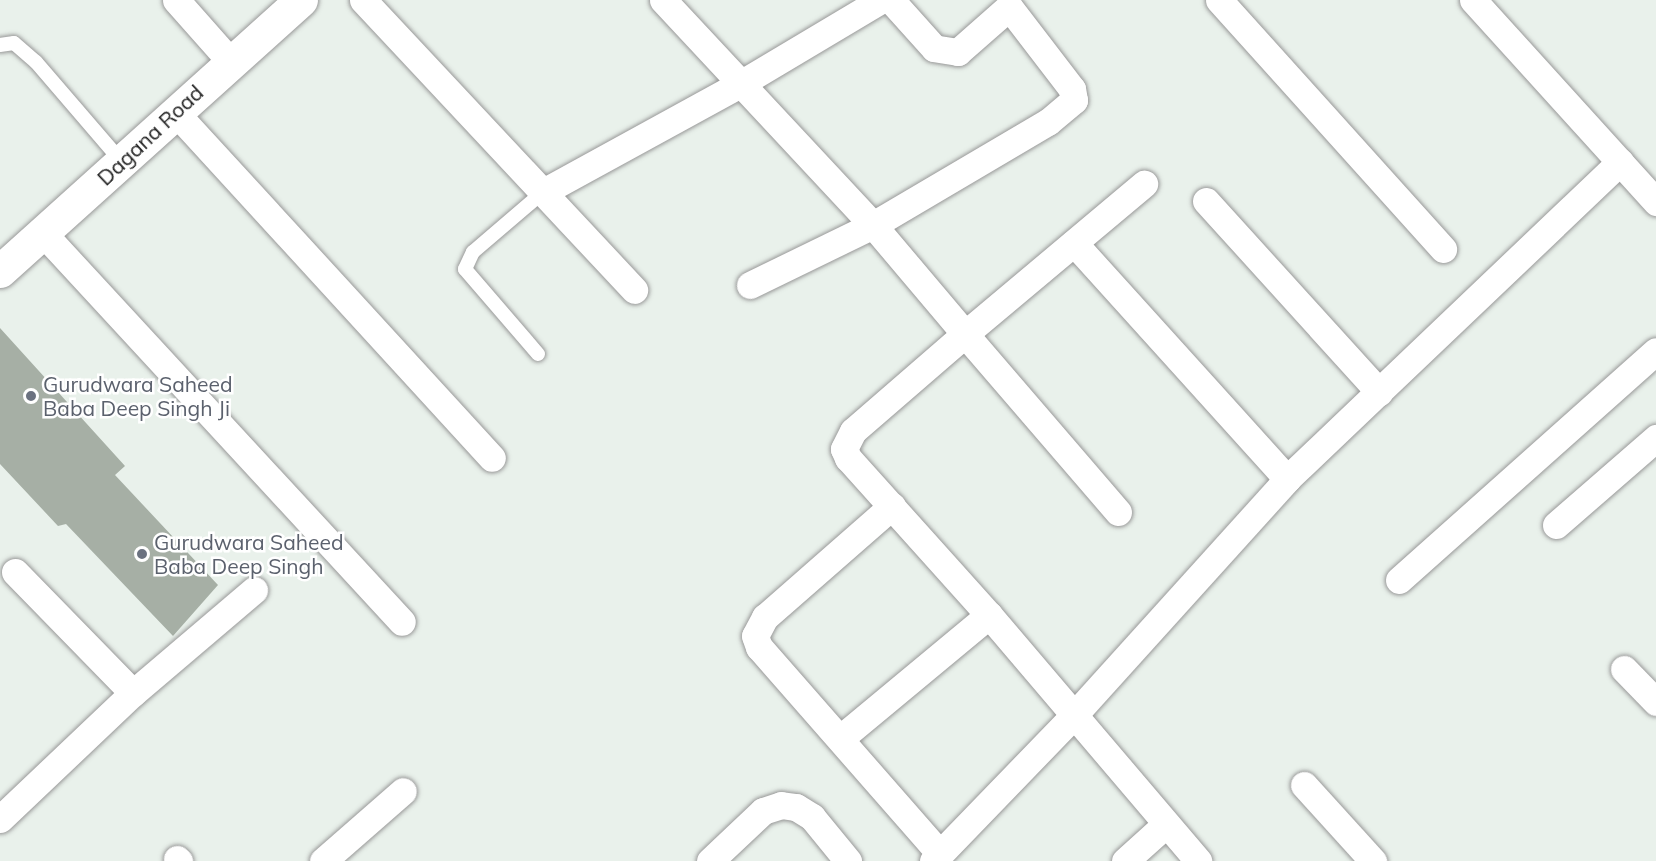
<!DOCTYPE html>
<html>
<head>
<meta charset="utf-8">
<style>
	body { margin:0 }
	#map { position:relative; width:1656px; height:861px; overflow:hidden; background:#e9f1eb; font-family:Mulish,sans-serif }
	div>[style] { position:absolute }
	.building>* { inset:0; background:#a6afa5 }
	.roads { filter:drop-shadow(0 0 2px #989898) drop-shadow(0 0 2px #989898) }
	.service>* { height:14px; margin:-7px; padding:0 7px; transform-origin:7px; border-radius:7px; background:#fff }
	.minor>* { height:27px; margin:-13.5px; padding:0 13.5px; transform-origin:13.5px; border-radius:13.5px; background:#fff }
	.tertiary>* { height:33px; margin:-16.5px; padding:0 16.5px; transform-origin:16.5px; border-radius:16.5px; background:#fff }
	.dots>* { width:16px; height:16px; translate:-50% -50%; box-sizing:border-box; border:3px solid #fff; border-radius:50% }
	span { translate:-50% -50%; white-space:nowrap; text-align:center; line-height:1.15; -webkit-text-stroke:5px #fff; paint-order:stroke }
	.street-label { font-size:21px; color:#212121 }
	.worship-label { font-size:21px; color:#5b616d }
	.left { translate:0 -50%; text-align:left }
</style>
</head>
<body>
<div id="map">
	<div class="building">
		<i style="clip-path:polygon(0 328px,125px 466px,115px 475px,218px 585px,173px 636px,66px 524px,58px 526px,0 464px)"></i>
	</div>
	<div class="roads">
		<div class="service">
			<i style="left:0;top:45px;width:14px;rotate:-8deg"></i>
			<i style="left:14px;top:43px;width:29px;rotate:41deg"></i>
			<i style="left:36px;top:62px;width:132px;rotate:49.3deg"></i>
			<i style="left:538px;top:354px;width:112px;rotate:-130.7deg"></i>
			<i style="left:465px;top:269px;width:19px;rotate:-65deg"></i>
			<i style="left:473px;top:252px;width:92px;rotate:-40.6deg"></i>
		</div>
		<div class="minor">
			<i style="left:176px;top:0;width:81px;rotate:48.5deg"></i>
			<i style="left:363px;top:0;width:397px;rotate:46.9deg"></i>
			<i style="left:663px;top:0;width:308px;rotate:47deg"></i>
			<i style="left:873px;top:225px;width:143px;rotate:49.8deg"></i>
			<i style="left:965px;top:334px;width:148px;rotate:139.1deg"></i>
			<i style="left:853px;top:431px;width:20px;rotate:117deg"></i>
			<i style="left:844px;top:449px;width:10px;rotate:66deg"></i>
			<i style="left:848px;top:458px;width:211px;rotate:48.1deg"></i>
			<i style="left:989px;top:615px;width:323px;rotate:49.6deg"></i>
			<i style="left:1219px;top:0;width:335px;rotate:48deg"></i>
			<i style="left:1473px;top:0;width:273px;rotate:47.8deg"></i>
			<i style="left:175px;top:112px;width:469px;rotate:47.5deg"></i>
			<i style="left:543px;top:192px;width:225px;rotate:-28.7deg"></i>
			<i style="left:740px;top:84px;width:164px;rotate:-30.8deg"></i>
			<i style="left:1206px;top:201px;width:258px;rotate:47.8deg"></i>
			<i style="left:43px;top:233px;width:529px;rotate:47.3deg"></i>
			<i style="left:1074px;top:243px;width:318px;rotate:47.9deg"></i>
			<i style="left:1287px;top:479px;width:460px;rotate:-43.6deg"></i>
			<i style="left:750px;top:285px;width:137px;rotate:-26deg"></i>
			<i style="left:873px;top:225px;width:203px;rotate:-30.5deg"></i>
			<i style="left:1048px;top:122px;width:34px;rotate:-40deg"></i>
			<i style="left:1074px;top:100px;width:11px;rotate:-100deg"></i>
			<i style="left:1072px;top:89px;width:103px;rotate:-127.5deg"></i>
			<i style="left:1009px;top:7px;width:68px;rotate:138.6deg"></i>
			<i style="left:958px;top:52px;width:24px;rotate:-171deg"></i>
			<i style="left:934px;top:48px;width:64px;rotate:-131.9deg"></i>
			<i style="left:892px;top:506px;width:169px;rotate:138.8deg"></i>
			<i style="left:765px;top:617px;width:21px;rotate:118deg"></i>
			<i style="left:755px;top:636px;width:12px;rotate:70deg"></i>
			<i style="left:759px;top:647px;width:275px;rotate:48.8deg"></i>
			<i style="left:1118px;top:512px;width:235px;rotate:-130.7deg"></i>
			<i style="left:965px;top:334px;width:234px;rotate:-40deg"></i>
			<i style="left:1556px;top:525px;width:133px;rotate:-41deg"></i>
			<i style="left:15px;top:572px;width:169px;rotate:45.7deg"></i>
			<i style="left:1399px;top:580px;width:344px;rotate:-41.7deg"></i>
			<i style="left:1624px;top:669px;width:46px;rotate:45.9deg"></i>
			<i style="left:842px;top:737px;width:191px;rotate:-39.7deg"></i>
			<i style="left:1304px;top:785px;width:103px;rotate:47.8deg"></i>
			<i style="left:0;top:819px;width:183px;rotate:-43.5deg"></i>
			<i style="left:133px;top:693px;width:159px;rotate:-40.4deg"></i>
			<i style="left:177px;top:859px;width:3px;rotate:45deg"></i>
			<i style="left:323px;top:861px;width:106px;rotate:-41.2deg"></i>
			<i style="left:710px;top:861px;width:73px;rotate:-43.3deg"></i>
			<i style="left:763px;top:811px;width:19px;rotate:-18deg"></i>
			<i style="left:781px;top:805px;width:15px;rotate:8deg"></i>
			<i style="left:796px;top:807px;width:19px;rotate:32deg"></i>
			<i style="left:812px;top:817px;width:57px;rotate:50.7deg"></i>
			<i style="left:933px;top:861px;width:204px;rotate:-46deg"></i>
			<i style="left:1075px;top:714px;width:316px;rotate:-47.9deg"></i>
			<i style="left:1125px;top:861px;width:54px;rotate:-42deg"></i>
		</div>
		<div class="tertiary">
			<i style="left:0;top:271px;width:405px;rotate:-42deg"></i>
		</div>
	</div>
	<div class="dots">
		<i style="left:31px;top:396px;background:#6b7280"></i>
		<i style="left:142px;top:554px;background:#6b7280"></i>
	</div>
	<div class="street-label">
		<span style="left:150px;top:135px;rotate:-43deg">Dagana Road</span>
	</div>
	<div class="worship-label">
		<span class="left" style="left:43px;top:396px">Gurudwara Saheed<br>Baba Deep Singh Ji</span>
		<span class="left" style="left:154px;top:554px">Gurudwara Saheed<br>Baba Deep Singh</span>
	</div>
</div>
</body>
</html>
